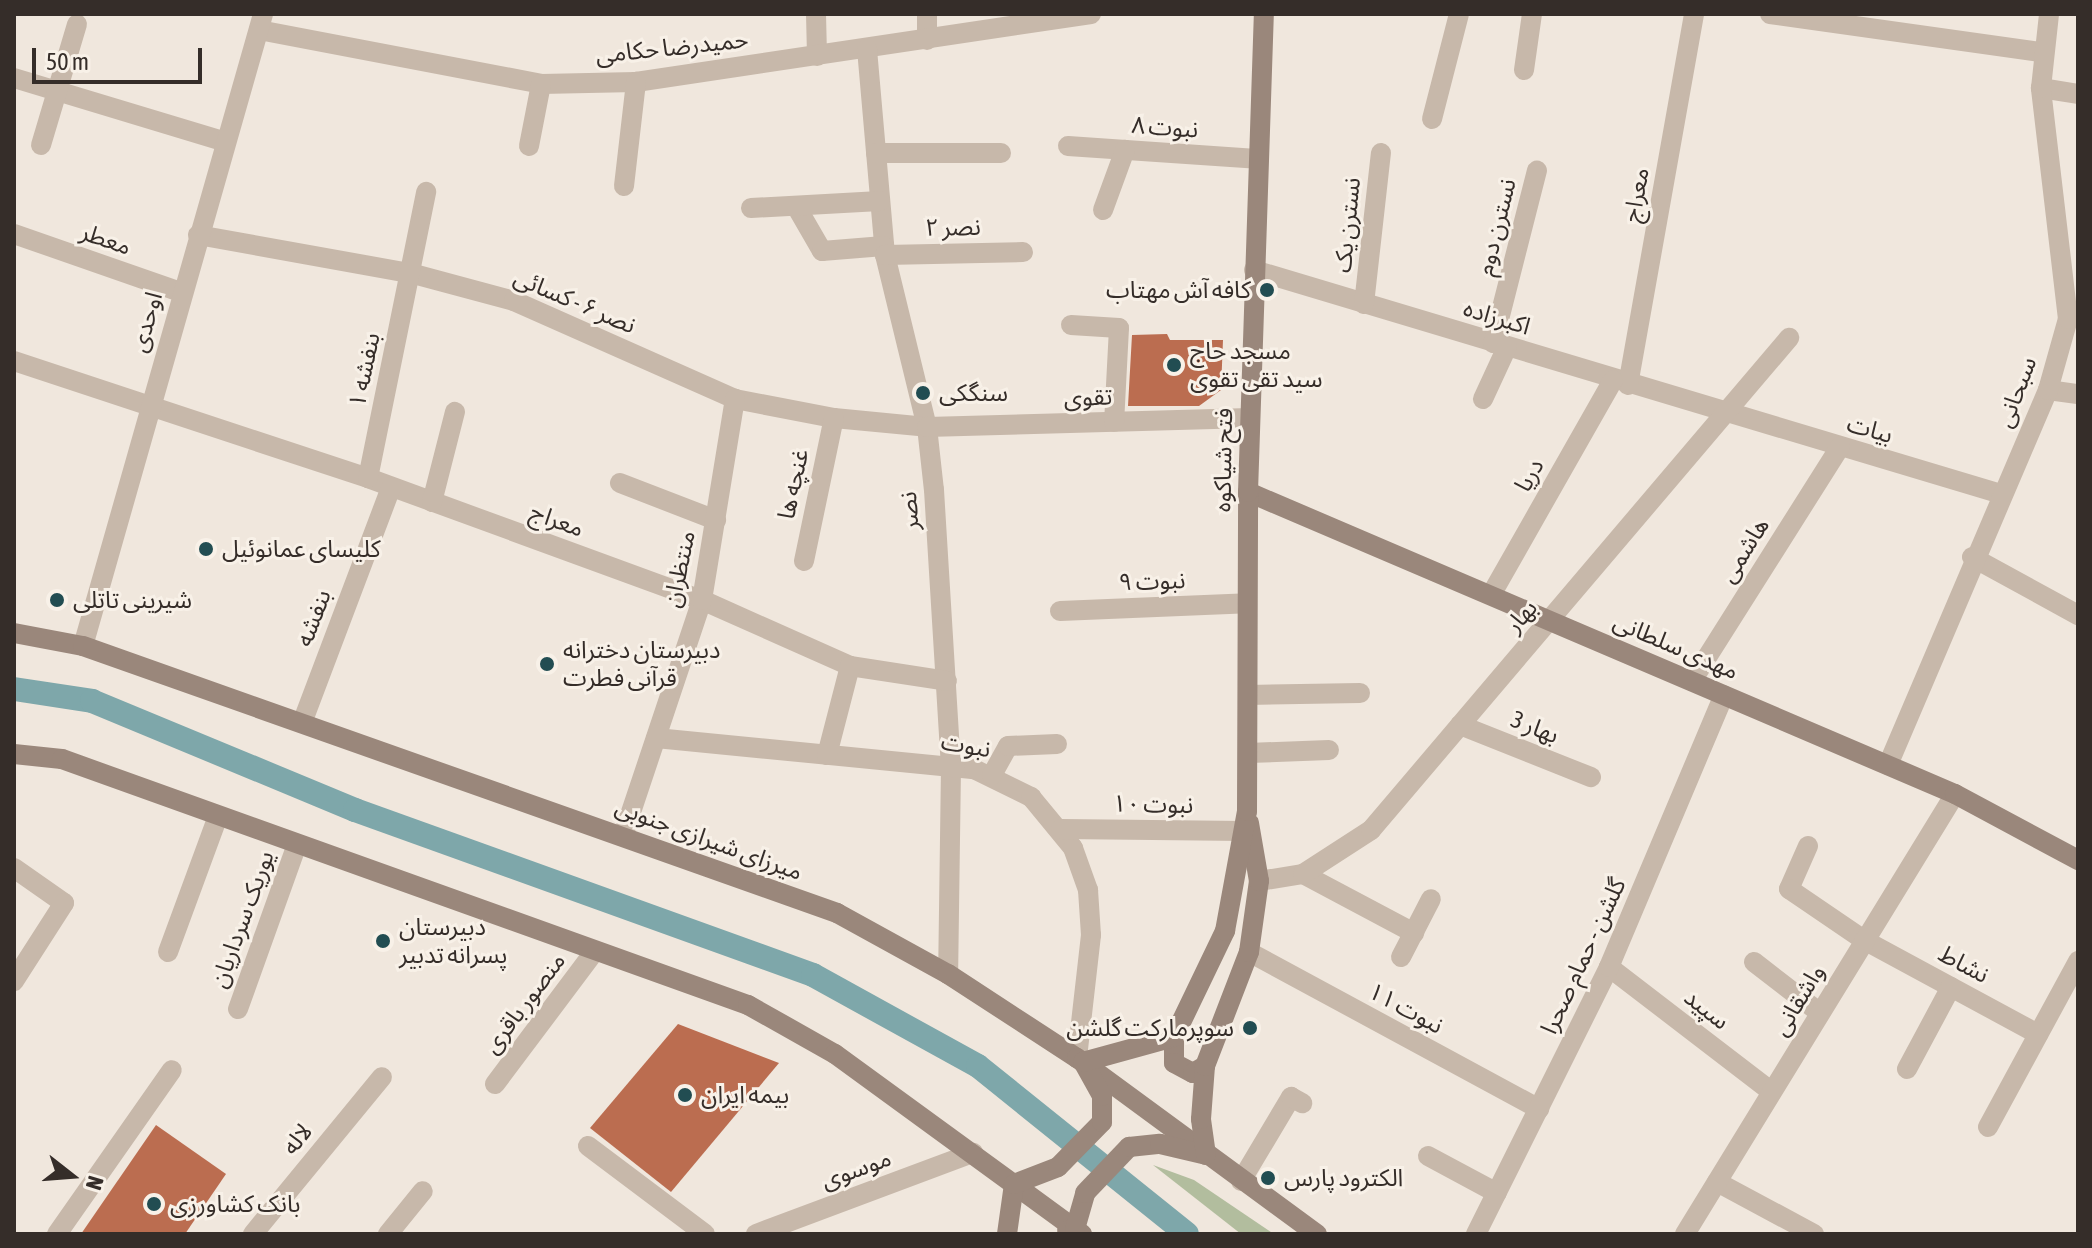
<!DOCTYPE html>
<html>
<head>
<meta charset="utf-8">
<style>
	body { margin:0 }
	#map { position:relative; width:2092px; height:1248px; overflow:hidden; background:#f0e7dd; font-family:"Asap Condensed","Noto Sans Arabic",sans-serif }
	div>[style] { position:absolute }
	.green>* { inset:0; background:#b2bd9e }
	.canal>* { height:24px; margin:-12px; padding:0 12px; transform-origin:12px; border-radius:12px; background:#7ea7aa }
	.building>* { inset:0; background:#bb6d50 }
	.street>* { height:20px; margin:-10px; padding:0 10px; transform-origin:10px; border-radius:10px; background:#c7b8aa }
	.secondary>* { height:20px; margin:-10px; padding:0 10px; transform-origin:10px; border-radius:10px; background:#9a877b }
	.dots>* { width:22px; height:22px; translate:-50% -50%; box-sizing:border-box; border:4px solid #f8f1e8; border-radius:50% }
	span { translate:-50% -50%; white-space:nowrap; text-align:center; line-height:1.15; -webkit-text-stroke:6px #f8f1e8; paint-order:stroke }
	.street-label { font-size:24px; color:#352d29 }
	.poi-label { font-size:24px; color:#352d29 }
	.right { translate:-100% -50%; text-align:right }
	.left { translate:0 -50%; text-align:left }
	.frame { position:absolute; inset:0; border:16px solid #352d29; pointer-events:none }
	.north { position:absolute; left:32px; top:1136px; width:80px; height:80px; -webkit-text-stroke:6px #f8f1e8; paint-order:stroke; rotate:107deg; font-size:22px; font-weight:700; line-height:32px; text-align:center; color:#352d29 }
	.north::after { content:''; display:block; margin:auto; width:28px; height:36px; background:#352d29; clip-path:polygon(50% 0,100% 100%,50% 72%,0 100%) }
	.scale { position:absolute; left:32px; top:48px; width:170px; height:36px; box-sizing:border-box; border:4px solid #352d29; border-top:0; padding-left:10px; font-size:24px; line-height:28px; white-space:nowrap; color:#352d29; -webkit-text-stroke:6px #f8f1e8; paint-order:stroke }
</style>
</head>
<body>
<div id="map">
	<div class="green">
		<i style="clip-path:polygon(1153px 1165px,1194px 1180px,1274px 1234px,1241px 1234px)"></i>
	</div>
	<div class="canal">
		<i style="left:14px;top:689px;width:79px;rotate:8.7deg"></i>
		<i style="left:92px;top:701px;width:285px;rotate:22.5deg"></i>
		<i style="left:355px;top:810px;width:487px;rotate:19.8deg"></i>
		<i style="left:813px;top:975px;width:188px;rotate:28.9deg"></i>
		<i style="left:978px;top:1066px;width:268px;rotate:38.8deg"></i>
	</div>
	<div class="building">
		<i style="clip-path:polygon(1167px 334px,1170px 340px,1223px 340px,1221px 390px,1199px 406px,1128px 406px,1132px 335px)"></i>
		<i style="clip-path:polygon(678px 1024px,779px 1063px,671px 1192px,590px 1128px)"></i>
		<i style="clip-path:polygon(156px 1125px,226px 1174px,185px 1234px,81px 1234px)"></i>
	</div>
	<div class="street">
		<i style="left:816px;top:14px;width:42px;rotate:88.6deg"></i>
		<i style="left:927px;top:14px;width:26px;rotate:90deg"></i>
		<i style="left:1770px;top:14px;width:275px;rotate:8deg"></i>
		<i style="left:259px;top:30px;width:287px;rotate:10.8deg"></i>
		<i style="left:541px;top:84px;width:95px;rotate:-1.2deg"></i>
		<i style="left:636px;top:82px;width:460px;rotate:-8.5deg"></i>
		<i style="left:867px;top:49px;width:207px;rotate:85deg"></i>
		<i style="left:885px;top:255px;width:177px;rotate:76.3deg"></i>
		<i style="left:927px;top:427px;width:63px;rotate:83.7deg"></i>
		<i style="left:934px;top:490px;width:278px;rotate:86.5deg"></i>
		<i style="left:951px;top:767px;width:207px;rotate:90.8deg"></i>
		<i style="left:1524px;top:70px;width:57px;rotate:-81.9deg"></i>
		<i style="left:14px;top:78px;width:221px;rotate:16.8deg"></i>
		<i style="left:2041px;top:88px;width:37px;rotate:9deg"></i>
		<i style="left:1432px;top:119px;width:108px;rotate:-75.6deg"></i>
		<i style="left:41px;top:145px;width:126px;rotate:-73.4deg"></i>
		<i style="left:529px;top:146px;width:63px;rotate:-79deg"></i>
		<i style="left:1068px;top:146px;width:189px;rotate:3.9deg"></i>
		<i style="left:876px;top:153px;width:125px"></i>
		<i style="left:624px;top:186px;width:105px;rotate:-83.4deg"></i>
		<i style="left:796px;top:206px;width:52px;rotate:60deg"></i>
		<i style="left:822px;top:251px;width:62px;rotate:-4.6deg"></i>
		<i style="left:751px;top:208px;width:129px;rotate:-3.1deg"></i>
		<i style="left:1103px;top:210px;width:64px;rotate:-69.9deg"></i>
		<i style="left:14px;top:234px;width:177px;rotate:19.2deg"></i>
		<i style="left:198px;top:235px;width:215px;rotate:10.2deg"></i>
		<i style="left:410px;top:273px;width:108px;rotate:15.1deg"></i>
		<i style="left:514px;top:301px;width:242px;rotate:23.9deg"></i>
		<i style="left:735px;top:399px;width:101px;rotate:10.9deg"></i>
		<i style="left:834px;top:418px;width:93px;rotate:5.5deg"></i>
		<i style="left:927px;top:427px;width:323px;rotate:-1.6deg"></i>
		<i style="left:885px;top:255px;width:138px;rotate:-1.2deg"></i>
		<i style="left:1254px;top:270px;width:780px;rotate:16.69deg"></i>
		<i style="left:1364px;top:304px;width:152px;rotate:-83.6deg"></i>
		<i style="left:1071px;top:325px;width:48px;rotate:3.6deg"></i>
		<i style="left:1119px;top:328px;width:94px;rotate:93deg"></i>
		<i style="left:1493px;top:343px;width:178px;rotate:-75.7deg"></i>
		<i style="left:14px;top:361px;width:373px;rotate:18.3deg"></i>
		<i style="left:368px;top:478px;width:356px;rotate:20.1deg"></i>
		<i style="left:702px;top:600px;width:162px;rotate:24deg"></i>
		<i style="left:850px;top:666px;width:98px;rotate:8.8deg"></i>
		<i style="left:1628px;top:385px;width:377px;rotate:-79.9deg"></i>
		<i style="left:2048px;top:390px;width:30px;rotate:8deg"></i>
		<i style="left:1483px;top:399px;width:57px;rotate:-65.2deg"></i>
		<i style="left:368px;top:478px;width:292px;rotate:-78.5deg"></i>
		<i style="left:620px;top:483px;width:103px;rotate:21.1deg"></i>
		<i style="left:432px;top:502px;width:93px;rotate:-75.7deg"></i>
		<i style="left:1972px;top:557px;width:121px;rotate:28.7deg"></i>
		<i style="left:804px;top:561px;width:146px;rotate:-78.2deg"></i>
		<i style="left:1491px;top:595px;width:247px;rotate:-60.4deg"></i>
		<i style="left:1060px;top:611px;width:187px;rotate:-2.4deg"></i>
		<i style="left:83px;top:646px;width:657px;rotate:-74.1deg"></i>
		<i style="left:1692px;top:681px;width:277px;rotate:-57.7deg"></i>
		<i style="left:1248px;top:695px;width:112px;rotate:-1deg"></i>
		<i style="left:302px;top:723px;width:252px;rotate:-69.3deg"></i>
		<i style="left:1460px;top:725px;width:141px;rotate:21.7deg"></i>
		<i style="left:656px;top:738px;width:320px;rotate:5.6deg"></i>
		<i style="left:974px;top:769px;width:64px;rotate:26.2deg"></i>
		<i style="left:1031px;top:797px;width:66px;rotate:50.5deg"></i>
		<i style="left:1073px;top:848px;width:45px;rotate:70.3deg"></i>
		<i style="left:1088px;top:890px;width:45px;rotate:86.2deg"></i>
		<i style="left:1091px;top:935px;width:124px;rotate:96.5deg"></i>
		<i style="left:1248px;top:753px;width:81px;rotate:-2.1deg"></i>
		<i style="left:827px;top:755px;width:92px;rotate:-75.5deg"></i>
		<i style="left:1888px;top:765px;width:408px;rotate:-66.9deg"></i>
		<i style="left:2048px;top:390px;width:74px;rotate:-74.3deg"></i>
		<i style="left:2068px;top:319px;width:233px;rotate:-96.7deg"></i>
		<i style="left:2041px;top:88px;width:74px;rotate:-83.8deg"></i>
		<i style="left:992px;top:775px;width:33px;rotate:-61deg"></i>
		<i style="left:1008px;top:746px;width:49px;rotate:-2.3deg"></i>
		<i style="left:1061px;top:829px;width:183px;rotate:0.6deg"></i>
		<i style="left:623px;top:836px;width:249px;rotate:-71.5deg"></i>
		<i style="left:702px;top:600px;width:204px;rotate:-80.7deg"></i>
		<i style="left:1808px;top:846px;width:47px;rotate:113.8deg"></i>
		<i style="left:1789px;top:889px;width:91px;rotate:34.2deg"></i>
		<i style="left:1864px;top:940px;width:198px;rotate:28.4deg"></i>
		<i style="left:14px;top:868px;width:61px;rotate:35deg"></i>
		<i style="left:64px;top:903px;width:93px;rotate:122.7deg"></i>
		<i style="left:1303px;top:874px;width:126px;rotate:28deg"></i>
		<i style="left:1259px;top:881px;width:45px;rotate:-9deg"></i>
		<i style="left:1303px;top:874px;width:81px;rotate:-32.9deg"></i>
		<i style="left:1371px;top:830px;width:646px;rotate:-49.65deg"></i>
		<i style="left:168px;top:952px;width:142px;rotate:-69.8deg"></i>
		<i style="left:1249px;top:952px;width:330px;rotate:28.4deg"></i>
		<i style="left:1401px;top:957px;width:65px;rotate:-62.7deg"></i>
		<i style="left:1754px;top:962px;width:83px;rotate:37.7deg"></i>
		<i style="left:1609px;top:967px;width:205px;rotate:37.5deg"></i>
		<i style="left:238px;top:1009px;width:172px;rotate:-70.3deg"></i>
		<i style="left:1907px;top:1069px;width:93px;rotate:-61.8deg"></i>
		<i style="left:495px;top:1084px;width:165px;rotate:-53.1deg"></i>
		<i style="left:1988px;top:1127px;width:189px;rotate:-61.5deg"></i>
		<i style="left:588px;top:1146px;width:146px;rotate:36.9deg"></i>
		<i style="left:1428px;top:1156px;width:78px;rotate:28.2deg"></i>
		<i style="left:1241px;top:1181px;width:98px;rotate:-59.2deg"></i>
		<i style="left:1291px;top:1097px;width:13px;rotate:29deg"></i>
		<i style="left:1717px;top:1182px;width:110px;rotate:28.2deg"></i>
		<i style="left:57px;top:1234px;width:200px;rotate:-55deg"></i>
		<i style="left:253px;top:1234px;width:203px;rotate:-50.6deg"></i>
		<i style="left:388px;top:1234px;width:55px;rotate:-50.9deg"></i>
		<i style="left:756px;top:1234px;width:232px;rotate:-20.5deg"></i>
		<i style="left:1476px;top:1234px;width:298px;rotate:-63.5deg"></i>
		<i style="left:1609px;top:967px;width:295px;rotate:-67.1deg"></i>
		<i style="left:1685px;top:1234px;width:516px;rotate:-58.47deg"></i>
	</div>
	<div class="secondary">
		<i style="left:1248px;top:492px;width:769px;rotate:23.13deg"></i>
		<i style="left:1955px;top:794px;width:140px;rotate:28.2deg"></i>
		<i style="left:14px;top:633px;width:70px;rotate:10.7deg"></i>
		<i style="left:83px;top:646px;width:800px;rotate:19.5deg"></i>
		<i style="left:837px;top:913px;width:127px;rotate:28.8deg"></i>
		<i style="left:948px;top:974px;width:154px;rotate:33.1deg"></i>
		<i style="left:1077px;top:1058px;width:298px;rotate:36.3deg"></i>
		<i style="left:14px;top:754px;width:48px;rotate:5.9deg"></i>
		<i style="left:62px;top:759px;width:729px;rotate:19.73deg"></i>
		<i style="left:748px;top:1005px;width:100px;rotate:29.4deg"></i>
		<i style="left:835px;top:1054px;width:306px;rotate:36.1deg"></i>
		<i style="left:1174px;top:1037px;width:26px;rotate:90deg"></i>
		<i style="left:1174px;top:1063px;width:21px;rotate:28deg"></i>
		<i style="left:1193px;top:1073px;width:14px;rotate:-30deg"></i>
		<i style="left:1067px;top:1231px;width:8px;rotate:-14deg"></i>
		<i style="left:1075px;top:1229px;width:37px;rotate:-74deg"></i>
		<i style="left:1085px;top:1193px;width:64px;rotate:-46.3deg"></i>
		<i style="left:1129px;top:1147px;width:31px;rotate:-6deg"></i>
		<i style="left:1160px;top:1144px;width:47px;rotate:13.4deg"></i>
		<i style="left:1206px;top:1155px;width:36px;rotate:-98deg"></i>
		<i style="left:1201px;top:1119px;width:53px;rotate:-85.7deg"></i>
		<i style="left:1205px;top:1066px;width:122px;rotate:-68.9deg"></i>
		<i style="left:1249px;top:952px;width:72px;rotate:-82deg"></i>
		<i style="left:1259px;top:881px;width:59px;rotate:-99.8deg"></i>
		<i style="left:1007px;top:1234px;width:50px;rotate:-82deg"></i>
		<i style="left:1014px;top:1184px;width:47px;rotate:-21.1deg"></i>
		<i style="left:1058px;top:1167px;width:63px;rotate:-45.6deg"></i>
		<i style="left:1102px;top:1122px;width:26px;rotate:-90deg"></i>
		<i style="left:1102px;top:1096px;width:39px;rotate:-119deg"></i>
		<i style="left:1083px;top:1062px;width:94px;rotate:-15.4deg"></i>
		<i style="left:1174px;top:1037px;width:118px;rotate:-64.3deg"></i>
		<i style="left:1225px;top:931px;width:122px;rotate:-79.6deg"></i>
		<i style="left:1247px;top:811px;width:319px;rotate:-89.8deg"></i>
		<i style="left:1248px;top:492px;width:478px;rotate:-88.1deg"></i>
	</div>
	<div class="dots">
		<i style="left:1267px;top:290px;background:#224d52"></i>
		<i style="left:1174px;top:365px;background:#224d52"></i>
		<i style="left:923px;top:393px;background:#224d52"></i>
		<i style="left:206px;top:549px;background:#224d52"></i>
		<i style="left:57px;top:600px;background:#224d52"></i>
		<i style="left:547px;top:664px;background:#224d52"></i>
		<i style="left:383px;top:941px;background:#224d52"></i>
		<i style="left:1250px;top:1028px;background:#224d52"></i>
		<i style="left:685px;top:1095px;background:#224d52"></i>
		<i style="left:1268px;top:1178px;background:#224d52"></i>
		<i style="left:154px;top:1204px;background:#224d52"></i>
	</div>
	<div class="street-label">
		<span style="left:672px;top:47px;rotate:-6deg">حمیدرضا حکامی</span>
		<span style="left:1165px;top:127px;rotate:4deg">نبوت ۸</span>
		<span style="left:1636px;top:195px;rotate:-80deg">معراج</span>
		<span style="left:1347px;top:225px;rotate:-84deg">نسترن یک</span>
		<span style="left:953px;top:227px;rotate:-1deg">نصر ۲</span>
		<span style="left:1496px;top:227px;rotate:-76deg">نسترن دوم</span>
		<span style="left:106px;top:239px;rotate:19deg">معطر</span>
		<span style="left:575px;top:301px;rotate:23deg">نصر ۶ - کسائی</span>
		<span style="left:1497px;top:317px;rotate:17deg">اکبرزاده</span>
		<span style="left:146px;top:322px;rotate:-74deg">اوحدی</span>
		<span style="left:364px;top:370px;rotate:-78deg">بنفشه ۱</span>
		<span style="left:2016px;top:392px;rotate:-69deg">سبحانی</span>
		<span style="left:1088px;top:397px;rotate:-2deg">تقوی</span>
		<span style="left:1870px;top:429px;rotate:16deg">بیات</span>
		<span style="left:1223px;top:460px;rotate:-89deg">فتح شیاکوه</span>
		<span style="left:1529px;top:475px;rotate:-60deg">دریا</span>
		<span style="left:793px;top:484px;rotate:-78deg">غنچه ها</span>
		<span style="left:909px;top:511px;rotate:-94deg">نصر</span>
		<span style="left:557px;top:520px;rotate:20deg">معراج</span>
		<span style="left:1744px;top:550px;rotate:-58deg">هاشمی</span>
		<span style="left:679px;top:569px;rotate:-78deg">منتظران</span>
		<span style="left:1152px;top:581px;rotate:-2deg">نبوت ۹</span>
		<span style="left:1521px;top:616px;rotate:-49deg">بهار</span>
		<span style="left:313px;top:618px;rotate:-69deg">بنفشه</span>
		<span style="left:1676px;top:646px;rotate:23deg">مهدی سلطانی</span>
		<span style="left:1535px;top:727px;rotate:22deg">بهار 3</span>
		<span style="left:966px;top:745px;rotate:10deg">نبوت</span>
		<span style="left:1153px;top:804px;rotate:1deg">نبوت ۱۰</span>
		<span style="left:709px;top:839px;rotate:20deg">میرزای شیرازی جنوبی</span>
		<span style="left:242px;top:919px;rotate:-70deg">یوریک سرداریان</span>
		<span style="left:1583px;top:956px;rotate:-65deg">گلشن - حمام صحرا</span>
		<span style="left:1964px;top:964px;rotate:28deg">نشاط</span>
		<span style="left:1798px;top:1000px;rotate:-59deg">واشقانی</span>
		<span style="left:524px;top:1003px;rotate:-53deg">منصور باقری</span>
		<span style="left:1406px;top:1008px;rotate:28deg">نبوت ۱۱</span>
		<span style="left:1707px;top:1009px;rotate:38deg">سپید</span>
		<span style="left:297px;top:1139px;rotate:-51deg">لاله</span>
		<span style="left:856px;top:1169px;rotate:-20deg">موسوی</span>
	</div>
	<div class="poi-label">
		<span class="right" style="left:1251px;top:290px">کافه آش مهتاب</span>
		<span class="left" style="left:1190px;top:365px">مسجد حاج<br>سید تقی تقوی</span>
		<span class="left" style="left:939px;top:393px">سنگکی</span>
		<span class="left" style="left:222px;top:549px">کلیسای عمانوئیل</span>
		<span class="left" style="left:73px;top:600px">شیرینی تاتلی</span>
		<span class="left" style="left:563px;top:664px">دبیرستان دخترانه<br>قرآنی فطرت</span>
		<span class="left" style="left:399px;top:941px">دبیرستان<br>پسرانه تدبیر</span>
		<span class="right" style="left:1234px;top:1028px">سوپرمارکت گلشن</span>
		<span class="left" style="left:701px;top:1095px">بیمه ایران</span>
		<span class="left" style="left:1284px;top:1178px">الکترود پارس</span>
		<span class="left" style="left:170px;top:1204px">بانک کشاورزی</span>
	</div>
	<div class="frame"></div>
	<div class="north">N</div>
	<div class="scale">50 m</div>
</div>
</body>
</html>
